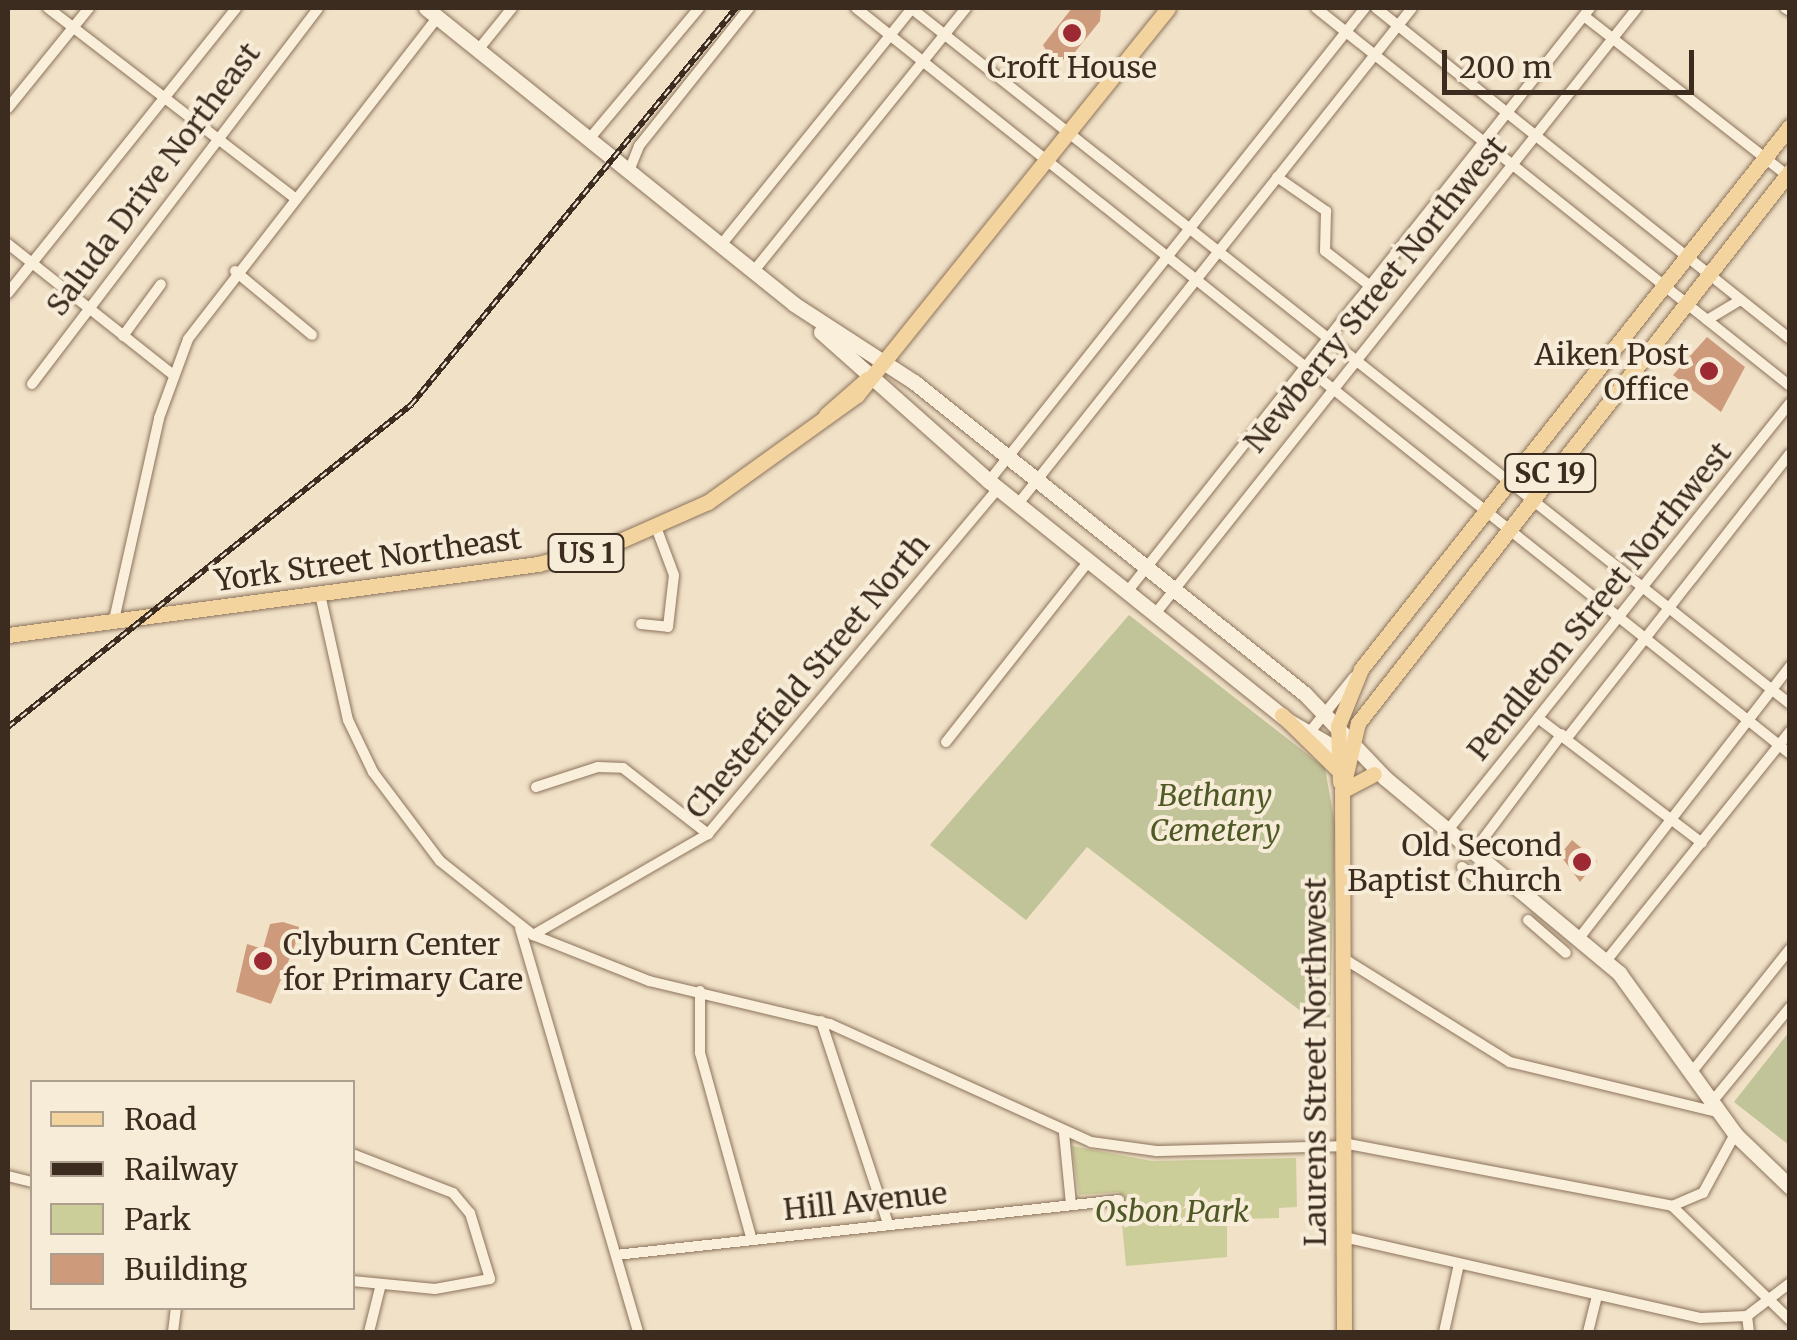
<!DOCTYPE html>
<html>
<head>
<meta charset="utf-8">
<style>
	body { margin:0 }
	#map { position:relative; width:1797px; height:1340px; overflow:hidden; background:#f0e1c7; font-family:Merriweather,serif }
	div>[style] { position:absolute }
	.green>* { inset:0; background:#ccce9a }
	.cemetery>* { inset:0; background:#c1c399 }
	.building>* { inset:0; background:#ce9a7c }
	.roads { filter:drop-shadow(0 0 2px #8c735c) drop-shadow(0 0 2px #8c735c) }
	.street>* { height:10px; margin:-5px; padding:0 5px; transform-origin:5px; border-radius:5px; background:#faefdb }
	.secondary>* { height:15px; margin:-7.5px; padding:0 7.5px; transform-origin:7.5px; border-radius:7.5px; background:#faefdb }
	.primary>* { height:15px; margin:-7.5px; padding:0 7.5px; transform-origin:7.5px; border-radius:7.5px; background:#f3d49f }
	.rail>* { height:6px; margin-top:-3px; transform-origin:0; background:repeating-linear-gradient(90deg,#f7ecd7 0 8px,#3c2c20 0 16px); box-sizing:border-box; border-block:2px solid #3c2c20 }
	.dots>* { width:28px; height:28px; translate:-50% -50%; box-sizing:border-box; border:5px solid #f7ecd7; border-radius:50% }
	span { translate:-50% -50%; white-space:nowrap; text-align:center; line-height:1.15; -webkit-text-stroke:8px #f7ecd7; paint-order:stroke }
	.shield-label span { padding:2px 8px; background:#f7ecd7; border:2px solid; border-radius:8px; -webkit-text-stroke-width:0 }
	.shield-label { font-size:28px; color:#3c2c20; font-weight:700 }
	.poi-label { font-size:30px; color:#3c2c20 }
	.right { translate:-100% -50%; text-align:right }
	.left { translate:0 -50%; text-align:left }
	.street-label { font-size:30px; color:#3c2c20 }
	.park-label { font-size:30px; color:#4f5926; font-style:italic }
	.frame { position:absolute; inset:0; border:10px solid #3c2c20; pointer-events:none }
	.legend { position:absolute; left:30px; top:1080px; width:325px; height:230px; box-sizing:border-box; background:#f7ecd7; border:2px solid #ac9f8e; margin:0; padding:12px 18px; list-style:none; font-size:30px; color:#3c2c20 }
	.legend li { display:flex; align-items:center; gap:20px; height:50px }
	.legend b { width:50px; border:2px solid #ac9f8e }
	.scale { position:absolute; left:1442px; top:50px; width:252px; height:45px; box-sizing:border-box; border:5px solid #3c2c20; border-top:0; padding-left:12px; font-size:30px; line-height:35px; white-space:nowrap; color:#3c2c20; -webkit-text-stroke:8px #f7ecd7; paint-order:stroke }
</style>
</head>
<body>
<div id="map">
	<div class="green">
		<i style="clip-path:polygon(1072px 1146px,1152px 1161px,1296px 1158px,1297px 1207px,1279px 1208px,1279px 1218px,1227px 1219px,1227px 1257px,1126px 1266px,1119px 1192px,1079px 1195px)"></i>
	</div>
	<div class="cemetery">
		<i style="clip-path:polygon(1129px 615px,1325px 768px,1335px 825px,1330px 1023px,1315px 1022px,1087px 847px,1026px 920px,930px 845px)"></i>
		<i style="clip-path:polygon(1789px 1032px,1789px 1145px,1734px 1102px)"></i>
	</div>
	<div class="building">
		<i style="clip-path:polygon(1072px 8px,1101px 8px,1100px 21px,1067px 62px,1060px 57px,1054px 65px,1043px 45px)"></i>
		<i style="clip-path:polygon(1707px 337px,1745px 367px,1721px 412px,1673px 375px)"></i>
		<i style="clip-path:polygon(1572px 840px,1597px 861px,1580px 882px,1560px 855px)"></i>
		<i style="clip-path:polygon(283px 922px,299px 927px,297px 940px,271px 1004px,236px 992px,247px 944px,263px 949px,270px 924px)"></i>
	</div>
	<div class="roads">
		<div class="street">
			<i style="left:48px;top:8px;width:309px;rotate:37.6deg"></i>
			<i style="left:856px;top:8px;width:1195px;rotate:38.61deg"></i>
			<i style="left:911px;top:8px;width:1121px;rotate:38.37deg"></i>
			<i style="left:1316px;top:8px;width:606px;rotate:38.57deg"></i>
			<i style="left:1376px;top:8px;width:530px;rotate:38.64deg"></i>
			<i style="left:1785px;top:8px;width:6px;rotate:31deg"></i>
			<i style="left:1584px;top:16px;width:258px;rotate:38.1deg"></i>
			<i style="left:478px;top:50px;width:54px;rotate:-51deg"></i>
			<i style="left:8px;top:108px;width:129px;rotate:-51deg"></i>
			<i style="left:590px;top:138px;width:170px;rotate:-50deg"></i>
			<i style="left:629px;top:171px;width:27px;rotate:-68deg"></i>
			<i style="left:639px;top:146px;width:176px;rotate:-51.4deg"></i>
			<i style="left:1277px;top:177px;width:60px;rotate:34.8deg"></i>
			<i style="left:1326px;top:211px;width:40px;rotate:91.4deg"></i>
			<i style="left:1325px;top:251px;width:56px;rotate:37.7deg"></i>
			<i style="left:8px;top:244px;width:209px;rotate:38.4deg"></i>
			<i style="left:721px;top:245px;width:304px;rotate:-51.1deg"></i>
			<i style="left:235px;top:271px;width:100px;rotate:39.7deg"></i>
			<i style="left:753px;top:272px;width:339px;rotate:-51.1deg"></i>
			<i style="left:8px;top:293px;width:365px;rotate:-51.3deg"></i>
			<i style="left:1707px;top:320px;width:39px;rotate:-31deg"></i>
			<i style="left:123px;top:336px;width:64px;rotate:-53.8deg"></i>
			<i style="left:32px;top:384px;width:472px;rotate:-52.7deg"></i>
			<i style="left:989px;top:481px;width:604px;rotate:-51.52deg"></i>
			<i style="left:1018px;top:504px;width:633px;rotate:-51.54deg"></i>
			<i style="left:1127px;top:592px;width:745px;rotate:-51.59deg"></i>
			<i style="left:320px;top:594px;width:129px;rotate:77.5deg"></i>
			<i style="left:348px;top:720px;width:58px;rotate:64.3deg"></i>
			<i style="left:373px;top:772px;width:111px;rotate:53deg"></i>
			<i style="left:440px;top:861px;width:119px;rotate:38.5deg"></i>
			<i style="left:533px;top:935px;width:125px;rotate:21.6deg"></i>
			<i style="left:649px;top:981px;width:186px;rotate:13.4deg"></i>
			<i style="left:830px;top:1024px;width:286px;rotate:24.3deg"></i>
			<i style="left:1091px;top:1142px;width:66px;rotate:7.9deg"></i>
			<i style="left:1156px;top:1151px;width:187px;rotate:-1.5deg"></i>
			<i style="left:1155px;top:614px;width:774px;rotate:-51.5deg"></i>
			<i style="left:114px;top:620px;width:207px;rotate:-77.4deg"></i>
			<i style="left:159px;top:418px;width:84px;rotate:-69.8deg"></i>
			<i style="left:188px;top:339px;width:408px;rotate:-52.2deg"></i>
			<i style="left:641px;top:624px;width:27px;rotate:6deg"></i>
			<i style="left:668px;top:627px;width:52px;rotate:-83.4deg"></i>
			<i style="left:674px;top:575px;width:51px;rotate:-110.6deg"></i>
			<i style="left:1538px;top:718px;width:206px;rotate:37.3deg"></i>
			<i style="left:1309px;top:733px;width:72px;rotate:-51.2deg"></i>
			<i style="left:1567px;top:738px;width:361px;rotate:-51.9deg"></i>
			<i style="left:946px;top:742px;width:231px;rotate:-51.7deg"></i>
			<i style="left:536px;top:787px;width:65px;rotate:-17.9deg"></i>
			<i style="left:598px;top:767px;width:25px;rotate:2deg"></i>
			<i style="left:623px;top:768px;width:108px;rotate:37.8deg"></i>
			<i style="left:1448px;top:830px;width:547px;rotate:-51.31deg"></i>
			<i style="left:1474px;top:851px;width:146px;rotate:-53.1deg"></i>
			<i style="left:1462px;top:867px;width:26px;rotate:39deg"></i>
			<i style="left:1528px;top:920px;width:50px;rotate:41deg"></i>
			<i style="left:520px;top:928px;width:421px;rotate:73.7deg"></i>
			<i style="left:533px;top:935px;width:202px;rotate:-30deg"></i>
			<i style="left:708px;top:834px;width:451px;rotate:-50deg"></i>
			<i style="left:1580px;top:937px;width:343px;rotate:-52.2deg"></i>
			<i style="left:1341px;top:957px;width:199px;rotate:31.9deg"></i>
			<i style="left:1510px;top:1062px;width:213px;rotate:13.6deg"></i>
			<i style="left:1606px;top:961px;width:295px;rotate:-51.3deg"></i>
			<i style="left:700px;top:991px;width:62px;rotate:90deg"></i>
			<i style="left:700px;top:1053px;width:191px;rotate:74.5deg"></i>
			<i style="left:821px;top:1021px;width:213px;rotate:71.7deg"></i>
			<i style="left:1691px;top:1073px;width:159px;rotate:-51.4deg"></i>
			<i style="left:1711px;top:1103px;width:124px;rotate:-50.5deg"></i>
			<i style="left:1064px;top:1133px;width:72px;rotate:84.4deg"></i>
			<i style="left:1343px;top:1143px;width:335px;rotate:10.8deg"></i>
			<i style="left:1672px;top:1206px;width:34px;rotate:-23deg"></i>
			<i style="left:1703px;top:1193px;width:67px;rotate:-61.5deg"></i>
			<i style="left:352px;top:1154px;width:108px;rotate:21.1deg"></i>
			<i style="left:453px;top:1193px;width:26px;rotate:50deg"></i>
			<i style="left:470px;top:1213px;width:69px;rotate:73.1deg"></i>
			<i style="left:490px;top:1279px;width:56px;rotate:169.7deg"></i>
			<i style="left:435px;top:1289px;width:83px;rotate:-174.5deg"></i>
			<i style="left:8px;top:1176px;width:25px;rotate:14deg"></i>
			<i style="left:1672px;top:1206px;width:164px;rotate:44deg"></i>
			<i style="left:1344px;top:1237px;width:366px;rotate:12.8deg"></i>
			<i style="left:1701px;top:1318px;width:46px;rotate:-2.5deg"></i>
			<i style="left:1747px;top:1316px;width:54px;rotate:-37.5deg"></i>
			<i style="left:616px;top:1255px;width:506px;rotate:-6.24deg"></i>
			<i style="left:1747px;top:1316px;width:16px;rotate:83deg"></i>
			<i style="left:173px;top:1332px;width:24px;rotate:-83deg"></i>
			<i style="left:369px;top:1332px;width:45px;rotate:-76deg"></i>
			<i style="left:1444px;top:1332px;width:70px;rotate:-77.6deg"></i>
			<i style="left:1588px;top:1332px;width:38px;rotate:-76deg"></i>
		</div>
		<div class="secondary">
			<i style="left:426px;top:8px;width:472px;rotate:38.8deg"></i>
			<i style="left:794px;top:304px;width:143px;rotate:33deg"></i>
			<i style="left:914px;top:382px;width:500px;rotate:38.59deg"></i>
			<i style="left:1305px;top:694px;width:116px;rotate:46.4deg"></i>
			<i style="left:1385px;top:778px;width:305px;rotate:39.8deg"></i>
			<i style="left:1619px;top:973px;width:198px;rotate:54.2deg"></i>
			<i style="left:1735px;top:1134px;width:76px;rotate:43.9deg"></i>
			<i style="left:821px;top:332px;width:225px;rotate:41.6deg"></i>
			<i style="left:989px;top:481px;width:386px;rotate:38.7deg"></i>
			<i style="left:1290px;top:722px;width:66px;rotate:30.1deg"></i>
		</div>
		<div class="primary">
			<i style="left:826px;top:415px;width:55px;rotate:-41.3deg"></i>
			<i style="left:8px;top:635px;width:535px;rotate:-7.63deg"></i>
			<i style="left:538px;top:564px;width:78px;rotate:-14.9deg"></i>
			<i style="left:613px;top:544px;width:104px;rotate:-23.9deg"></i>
			<i style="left:708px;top:502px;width:183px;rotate:-35.7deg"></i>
			<i style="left:857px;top:395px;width:496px;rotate:-51.2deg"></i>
			<i style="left:1282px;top:715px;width:76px;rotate:44.5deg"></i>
			<i style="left:1340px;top:782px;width:56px;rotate:-92deg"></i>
			<i style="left:1338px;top:726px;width:61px;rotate:-68deg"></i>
			<i style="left:1361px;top:669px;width:692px;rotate:-51.69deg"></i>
			<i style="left:1342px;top:791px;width:36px;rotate:-28deg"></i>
			<i style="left:1344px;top:1332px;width:541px;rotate:-90.21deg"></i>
			<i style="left:1342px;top:791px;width:70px;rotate:-76.8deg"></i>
			<i style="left:1358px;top:723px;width:701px;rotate:-51.95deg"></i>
		</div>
	</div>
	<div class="rail">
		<i style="left:8px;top:727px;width:516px;rotate:-38.63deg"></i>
		<i style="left:411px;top:405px;width:513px;rotate:-50.69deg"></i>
	</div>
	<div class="dots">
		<i style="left:1072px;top:33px;background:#9d2a32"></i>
		<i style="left:1709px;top:371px;background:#9d2a32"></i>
		<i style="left:1582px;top:862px;background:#9d2a32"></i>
		<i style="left:263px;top:961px;background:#9d2a32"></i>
	</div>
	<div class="shield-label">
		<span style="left:1550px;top:473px">SC 19</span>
		<span style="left:586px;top:553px">US 1</span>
	</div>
	<div class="poi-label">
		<span style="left:1072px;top:67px">Croft House</span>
		<span class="right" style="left:1689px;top:371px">Aiken Post<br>Office</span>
		<span class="right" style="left:1562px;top:862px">Old Second<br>Baptist Church</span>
		<span class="left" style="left:283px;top:961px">Clyburn Center<br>for Primary Care</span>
	</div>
	<div class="street-label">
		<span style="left:153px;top:179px;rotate:-53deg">Saluda Drive Northeast</span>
		<span style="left:1375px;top:294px;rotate:-51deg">Newberry Street Northwest</span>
		<span style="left:368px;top:559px;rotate:-8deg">York Street Northeast</span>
		<span style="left:1599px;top:601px;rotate:-51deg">Pendleton Street Northwest</span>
		<span style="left:807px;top:676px;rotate:-50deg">Chesterfield Street North</span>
		<span style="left:1315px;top:1062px;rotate:-90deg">Laurens Street Northwest</span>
		<span style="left:865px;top:1201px;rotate:-6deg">Hill Avenue</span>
	</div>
	<div class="park-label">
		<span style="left:1215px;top:812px">Bethany<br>Cemetery</span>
		<span style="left:1172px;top:1211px">Osbon Park</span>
	</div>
	<div class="frame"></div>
	<ul class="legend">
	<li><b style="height:12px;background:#f3d49f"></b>Road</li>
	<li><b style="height:12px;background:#3c2c20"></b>Railway</li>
	<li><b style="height:28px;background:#ccce9a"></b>Park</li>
	<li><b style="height:28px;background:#ce9a7c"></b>Building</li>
	</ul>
	<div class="scale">200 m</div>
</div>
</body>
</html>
